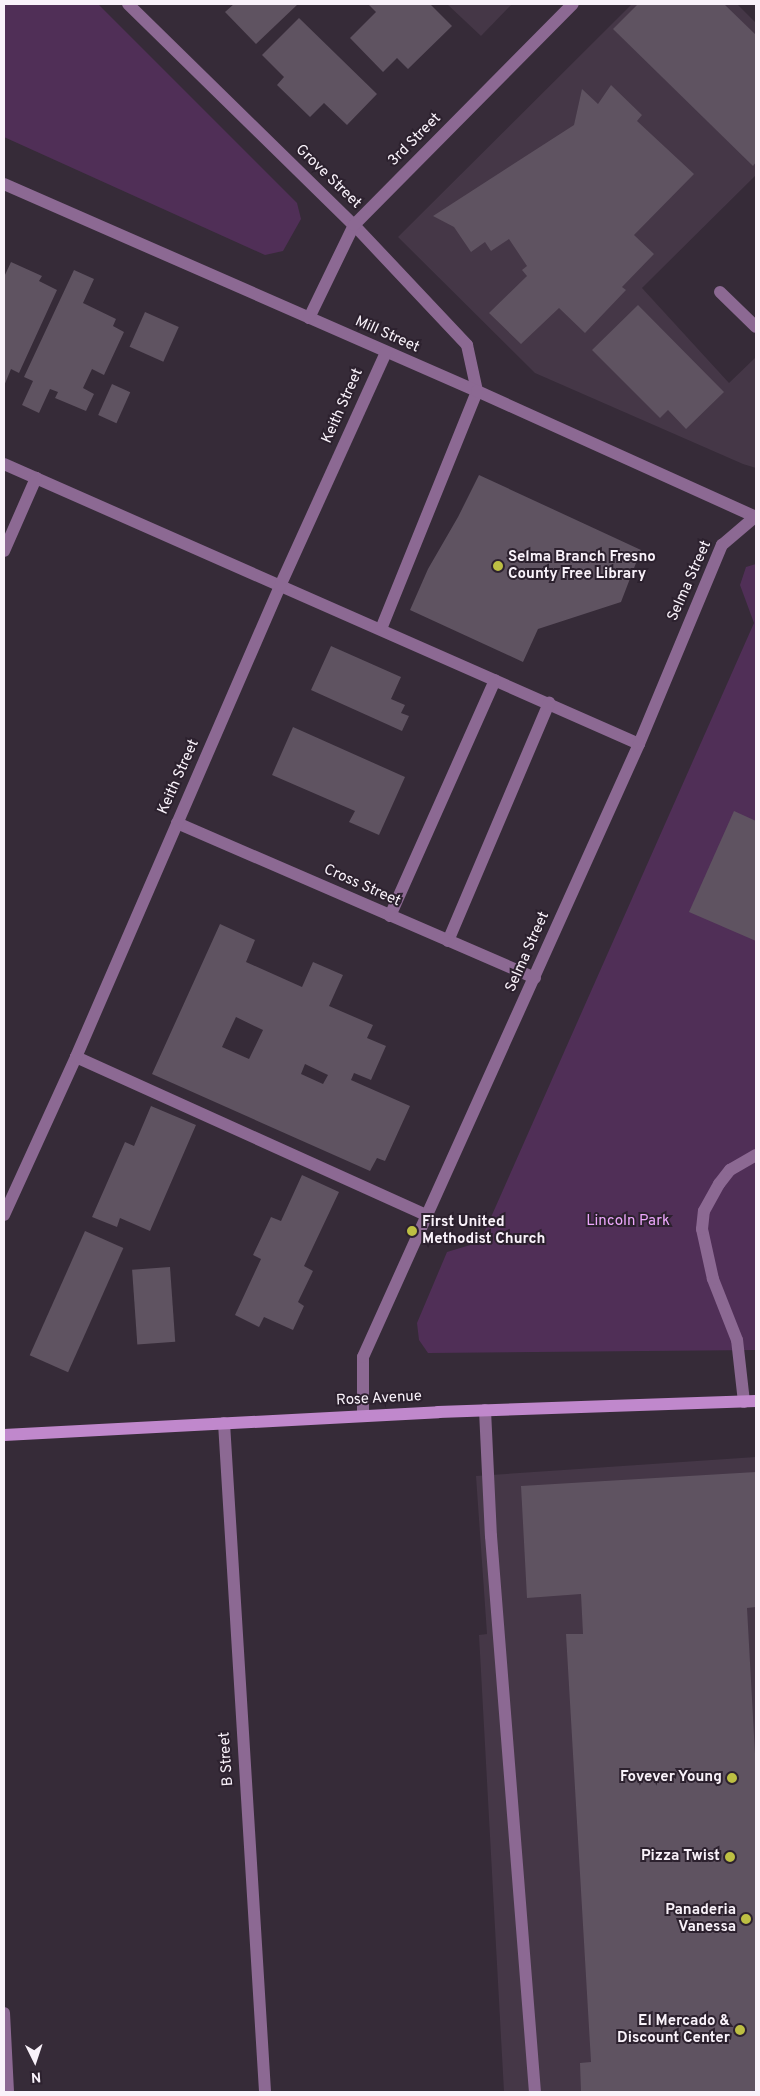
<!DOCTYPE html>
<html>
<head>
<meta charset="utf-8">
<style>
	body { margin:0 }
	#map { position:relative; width:760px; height:2096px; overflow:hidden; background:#362b38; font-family:Overpass,sans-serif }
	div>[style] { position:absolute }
	.built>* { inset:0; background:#453747 }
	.green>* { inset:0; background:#502f57 }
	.building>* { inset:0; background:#5f5361; transform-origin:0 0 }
	.lane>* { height:12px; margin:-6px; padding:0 6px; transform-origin:6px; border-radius:6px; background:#8c6993 }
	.street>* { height:12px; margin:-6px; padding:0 6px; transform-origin:6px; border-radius:6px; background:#8c6993 }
	.secondary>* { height:12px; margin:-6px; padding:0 6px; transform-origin:6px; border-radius:6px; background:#c088cc }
	.dots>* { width:14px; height:14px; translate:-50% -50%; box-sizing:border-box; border:2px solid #2c212e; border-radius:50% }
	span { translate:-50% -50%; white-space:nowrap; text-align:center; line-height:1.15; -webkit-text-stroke:4px #2c212e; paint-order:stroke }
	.street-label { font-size:15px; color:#f9f2fa }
	.poi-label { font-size:15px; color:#f9f2fa; font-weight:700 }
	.left { translate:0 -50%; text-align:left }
	.right { translate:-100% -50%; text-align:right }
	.park-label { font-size:15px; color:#eea8fd }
	.frame { position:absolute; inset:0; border:5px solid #f9f2fa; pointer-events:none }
	.north { position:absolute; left:10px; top:2036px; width:50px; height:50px; -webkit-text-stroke:4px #2c212e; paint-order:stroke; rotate:176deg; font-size:14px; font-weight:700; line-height:20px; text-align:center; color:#f9f2fa }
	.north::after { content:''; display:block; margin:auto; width:18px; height:22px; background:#f9f2fa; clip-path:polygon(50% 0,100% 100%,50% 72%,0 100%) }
</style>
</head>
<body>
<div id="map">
	<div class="built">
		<i style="clip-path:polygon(447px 4px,512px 4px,481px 36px)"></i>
		<i style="clip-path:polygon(632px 4px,737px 4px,756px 23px,756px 175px,642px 288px,729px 383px,756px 357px,756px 468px,743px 464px,535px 373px,398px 237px)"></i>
		<i style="clip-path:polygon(756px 1457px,756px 2092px,504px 2092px,479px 1635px,487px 1634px,476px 1476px)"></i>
	</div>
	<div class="green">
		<i style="clip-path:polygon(4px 4px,98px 4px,297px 203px,301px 219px,283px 251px,265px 255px,4px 137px)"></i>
		<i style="clip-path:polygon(756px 564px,756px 1350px,428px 1353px,419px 1340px,417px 1323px,447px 1252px,480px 1242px,754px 623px,740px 585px,746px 567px)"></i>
	</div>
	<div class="building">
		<i style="clip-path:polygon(234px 4px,298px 4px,256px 44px,225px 12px)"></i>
		<i style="clip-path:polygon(368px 4px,430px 4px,452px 26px,408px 69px,397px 58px,383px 72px,350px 38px,376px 12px)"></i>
		<i style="clip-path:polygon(638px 4px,724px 4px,756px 35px,756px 162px,753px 166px,613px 29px)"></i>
		<i style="clip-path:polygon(299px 18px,377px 94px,347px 125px,324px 103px,310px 117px,277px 85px,284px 77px,262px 55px)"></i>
		<i style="clip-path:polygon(611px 85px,642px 115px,637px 121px,694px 174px,634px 235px,654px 254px,622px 287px,626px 290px,585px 333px,559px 308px,521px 344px,489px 313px,527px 276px,522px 270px,527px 266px,509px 239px,491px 251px,485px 242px,471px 252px,454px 227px,433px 216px,574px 125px,582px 89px,598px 104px)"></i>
		<i style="clip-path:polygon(11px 262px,42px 276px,39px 281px,57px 290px,19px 373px,11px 369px,4px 386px,4px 277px)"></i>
		<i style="clip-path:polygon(74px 270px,94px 279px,83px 303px,116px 319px,113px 326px,124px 332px,104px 375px,92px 369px,83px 388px,94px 394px,86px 411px,55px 398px,58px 392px,50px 389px,39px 413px,22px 405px,33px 381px,24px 377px)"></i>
		<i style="clip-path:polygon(638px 305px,724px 392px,686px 429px,668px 410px,660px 418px,592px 350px)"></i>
		<i style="left:145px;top:312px;width:37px;height:38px;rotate:24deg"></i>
		<i style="left:112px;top:384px;width:20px;height:34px;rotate:24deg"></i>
		<i style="clip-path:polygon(479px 475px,641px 550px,621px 602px,538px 629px,523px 662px,410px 610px,428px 569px,458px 517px)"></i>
		<i style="clip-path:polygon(331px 646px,401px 677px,391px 699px,405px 705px,401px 713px,409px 716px,402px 731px,311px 690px)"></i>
		<i style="clip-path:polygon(293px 727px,405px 777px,379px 835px,349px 822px,355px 811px,272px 775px)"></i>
		<i style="clip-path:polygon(734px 811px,756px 821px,756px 941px,689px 912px)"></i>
		<i style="clip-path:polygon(evenodd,220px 924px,255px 940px,246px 962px,302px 987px,313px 962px,343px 975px,329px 1006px,373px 1025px,367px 1038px,386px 1046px,371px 1080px,354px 1073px,351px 1080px,410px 1106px,385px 1161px,377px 1158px,370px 1171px,152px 1074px,220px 924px,236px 1017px,263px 1030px,249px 1059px,222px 1047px,236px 1017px,220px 924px,305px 1064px,328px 1075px,323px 1084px,301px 1074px,305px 1064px)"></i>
		<i style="clip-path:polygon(151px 1106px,196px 1125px,150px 1231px,120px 1218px,117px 1227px,92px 1217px,125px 1142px,134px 1146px)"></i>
		<i style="clip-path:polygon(302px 1175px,339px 1192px,304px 1266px,313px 1271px,298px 1302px,304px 1306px,293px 1330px,264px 1317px,259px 1327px,235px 1315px,261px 1259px,253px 1255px,271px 1217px,281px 1221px)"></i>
		<i style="left:85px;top:1231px;width:42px;height:136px;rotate:24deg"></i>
		<i style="left:170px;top:1267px;width:75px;height:38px;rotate:86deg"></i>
		<i style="clip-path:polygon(756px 1472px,756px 1607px,747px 1608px,756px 1772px,756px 2092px,581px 2092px,580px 2063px,591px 2062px,566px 1634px,583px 1634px,581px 1594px,527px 1598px,521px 1486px)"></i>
	</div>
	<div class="lane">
		<i style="left:720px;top:292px;width:50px;rotate:44.2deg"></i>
		<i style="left:4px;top:464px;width:694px;rotate:23.79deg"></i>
		<i style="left:4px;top:551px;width:80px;rotate:-66.3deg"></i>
		<i style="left:381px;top:629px;width:257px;rotate:-68deg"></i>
		<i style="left:390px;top:916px;width:258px;rotate:-66deg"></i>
		<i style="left:448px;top:941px;width:259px;rotate:-67deg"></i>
		<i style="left:76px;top:1057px;width:384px;rotate:24.3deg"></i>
		<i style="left:744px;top:1402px;width:62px;rotate:-96.4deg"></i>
		<i style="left:737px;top:1340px;width:66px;rotate:-111.5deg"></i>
		<i style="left:713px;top:1279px;width:51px;rotate:-102.4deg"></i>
		<i style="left:702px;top:1229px;width:18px;rotate:-84deg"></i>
		<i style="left:704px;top:1211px;width:31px;rotate:-61deg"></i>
		<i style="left:719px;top:1184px;width:18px;rotate:-52deg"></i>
		<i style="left:730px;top:1170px;width:30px;rotate:-30deg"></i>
		<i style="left:485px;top:1410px;width:126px;rotate:87.3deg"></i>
		<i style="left:491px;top:1536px;width:558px;rotate:85.48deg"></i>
		<i style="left:4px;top:2013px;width:79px;rotate:87.1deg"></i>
	</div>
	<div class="street">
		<i style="left:128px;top:4px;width:316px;rotate:44.4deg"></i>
		<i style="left:354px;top:225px;width:165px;rotate:46.7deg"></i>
		<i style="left:467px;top:345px;width:47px;rotate:77.7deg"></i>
		<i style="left:4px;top:184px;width:516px;rotate:23.64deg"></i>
		<i style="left:477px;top:391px;width:306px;rotate:24.3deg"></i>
		<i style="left:309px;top:318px;width:103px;rotate:-64.2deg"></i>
		<i style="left:354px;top:225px;width:311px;rotate:-45.3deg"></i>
		<i style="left:177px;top:823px;width:390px;rotate:23.4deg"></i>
		<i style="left:4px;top:1215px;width:174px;rotate:-65.5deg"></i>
		<i style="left:76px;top:1057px;width:513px;rotate:-66.58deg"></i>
		<i style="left:280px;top:586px;width:257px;rotate:-65.6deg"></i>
		<i style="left:363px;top:1416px;width:59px;rotate:-90deg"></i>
		<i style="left:363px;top:1357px;width:672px;rotate:-65.76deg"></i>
		<i style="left:639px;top:744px;width:216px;rotate:-67.4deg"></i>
		<i style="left:722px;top:545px;width:45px;rotate:-40.5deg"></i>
		<i style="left:224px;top:1423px;width:670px;rotate:86.49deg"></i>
	</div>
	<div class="secondary">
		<i style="left:4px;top:1435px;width:435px;rotate:-3deg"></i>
		<i style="left:438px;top:1412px;width:318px;rotate:-2deg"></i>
	</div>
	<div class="dots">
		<i style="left:498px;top:566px;background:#bdbf43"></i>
		<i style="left:412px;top:1231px;background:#bdbf43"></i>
		<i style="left:732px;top:1778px;background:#bdbf43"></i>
		<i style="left:730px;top:1857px;background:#bdbf43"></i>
		<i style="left:746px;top:1919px;background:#bdbf43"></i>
		<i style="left:740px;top:2030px;background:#bdbf43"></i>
	</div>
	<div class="street-label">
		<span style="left:415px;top:140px;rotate:-45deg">3rd Street</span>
		<span style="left:328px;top:177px;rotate:44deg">Grove Street</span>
		<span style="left:387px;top:335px;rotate:24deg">Mill Street</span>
		<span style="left:343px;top:406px;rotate:-66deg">Keith Street</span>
		<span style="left:690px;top:581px;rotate:-66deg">Selma Street</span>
		<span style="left:179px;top:777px;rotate:-66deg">Keith Street</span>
		<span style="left:362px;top:886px;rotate:24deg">Cross Street</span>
		<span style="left:528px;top:952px;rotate:-66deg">Selma Street</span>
		<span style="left:379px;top:1399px;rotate:-3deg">Rose Avenue</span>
		<span style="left:227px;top:1759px;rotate:-94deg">B Street</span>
	</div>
	<div class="poi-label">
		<span class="left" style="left:508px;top:566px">Selma Branch Fresno<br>County Free Library</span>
		<span class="left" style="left:422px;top:1231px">First United<br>Methodist Church</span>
		<span class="right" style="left:722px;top:1778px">Fovever Young</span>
		<span class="right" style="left:720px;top:1857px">Pizza Twist</span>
		<span class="right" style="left:736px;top:1919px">Panaderia<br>Vanessa</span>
		<span class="right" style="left:730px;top:2030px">El Mercado &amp;<br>Discount Center</span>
	</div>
	<div class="park-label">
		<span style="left:628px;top:1222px">Lincoln Park</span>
	</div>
	<div class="frame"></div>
	<div class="north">N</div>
</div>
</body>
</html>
